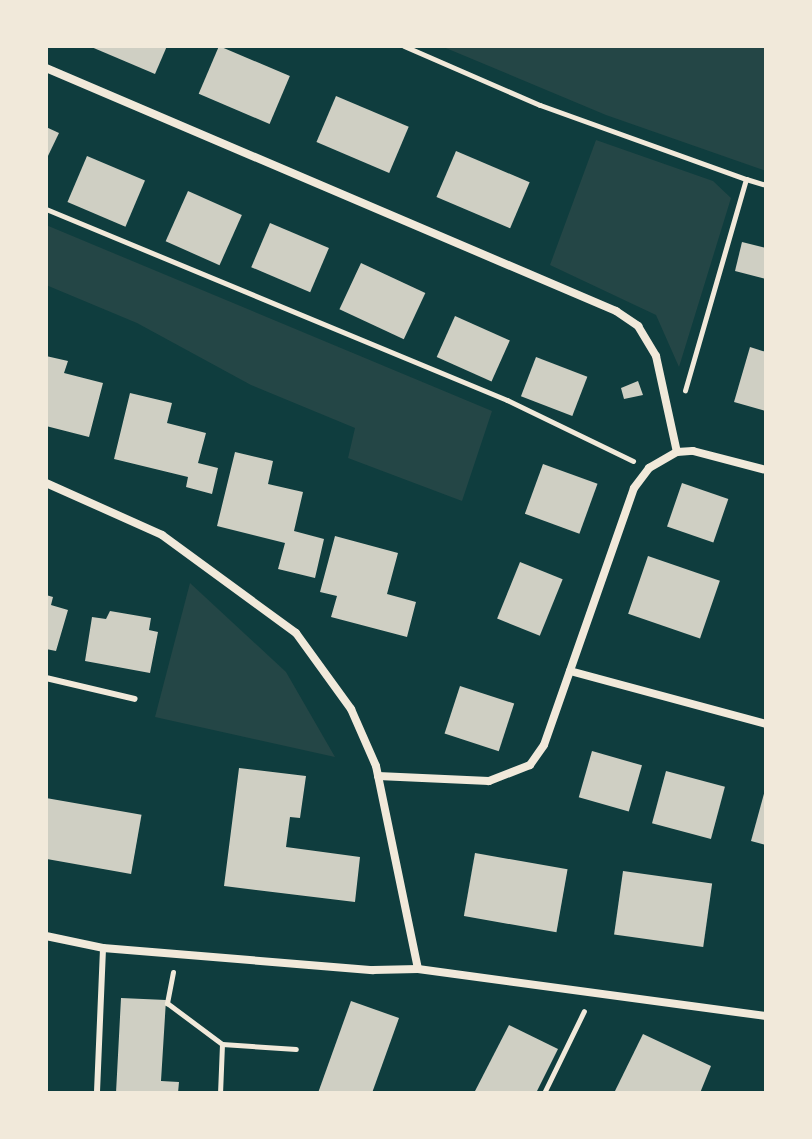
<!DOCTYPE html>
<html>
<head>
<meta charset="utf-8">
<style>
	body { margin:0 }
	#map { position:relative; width:812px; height:1139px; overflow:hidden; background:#0f3d3e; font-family:Arial,sans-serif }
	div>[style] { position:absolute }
	.green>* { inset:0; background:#244646 }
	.building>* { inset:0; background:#cfcfc3; transform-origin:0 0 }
	.path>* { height:5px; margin:-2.5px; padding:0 2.5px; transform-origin:2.5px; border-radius:2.5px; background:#f1e9da }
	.service>* { height:6px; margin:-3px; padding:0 3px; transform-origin:3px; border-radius:3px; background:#f1e9da }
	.minor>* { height:8px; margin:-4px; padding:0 4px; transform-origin:4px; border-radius:4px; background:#f1e9da }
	span { translate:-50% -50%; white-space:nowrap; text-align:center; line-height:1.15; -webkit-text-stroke:8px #f1e9da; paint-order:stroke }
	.frame { position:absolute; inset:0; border:48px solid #f1e9da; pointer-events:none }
</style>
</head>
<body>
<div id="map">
	<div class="green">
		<i style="clip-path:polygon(441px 46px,766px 46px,766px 171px,606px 115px)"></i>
		<i style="clip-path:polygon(596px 140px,713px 181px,731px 198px,679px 367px,656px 315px,550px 265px)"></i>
		<i style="clip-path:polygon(46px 225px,492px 411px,462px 501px,348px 458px,355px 428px,251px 385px,137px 323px,46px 285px)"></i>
		<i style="clip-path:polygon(190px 583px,286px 672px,335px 757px,155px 717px)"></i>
	</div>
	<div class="building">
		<i style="clip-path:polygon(89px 46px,167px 46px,155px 74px)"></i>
		<i style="left:219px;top:46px;width:77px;height:52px;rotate:23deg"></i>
		<i style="left:336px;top:96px;width:79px;height:50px;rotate:23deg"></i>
		<i style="clip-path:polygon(46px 127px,59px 133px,46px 160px)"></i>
		<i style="left:456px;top:151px;width:80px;height:50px;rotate:23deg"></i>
		<i style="left:87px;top:156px;width:63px;height:50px;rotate:23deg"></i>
		<i style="left:188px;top:191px;width:59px;height:55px;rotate:24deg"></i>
		<i style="left:270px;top:223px;width:64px;height:48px;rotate:23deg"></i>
		<i style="clip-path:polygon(742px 242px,766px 248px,766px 279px,735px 271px)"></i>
		<i style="left:361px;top:263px;width:71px;height:51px;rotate:25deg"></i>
		<i style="left:455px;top:316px;width:60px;height:45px;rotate:24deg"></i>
		<i style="clip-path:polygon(750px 347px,766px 352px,766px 411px,734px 402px)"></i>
		<i style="clip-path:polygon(46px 356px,68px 361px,64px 373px,103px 383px,89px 437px,46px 426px)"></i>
		<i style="left:536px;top:357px;width:55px;height:42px;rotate:21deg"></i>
		<i style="clip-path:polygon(638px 381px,643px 395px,624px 399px,621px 388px)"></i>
		<i style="clip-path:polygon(130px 393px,172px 403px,167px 423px,206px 433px,198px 463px,218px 468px,212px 494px,186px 487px,188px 477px,114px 459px)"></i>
		<i style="clip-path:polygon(235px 452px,273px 461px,268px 484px,303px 492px,294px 531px,324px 539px,315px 578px,278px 569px,285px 543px,217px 526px)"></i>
		<i style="left:543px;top:464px;width:58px;height:53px;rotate:20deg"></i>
		<i style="left:682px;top:483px;width:49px;height:46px;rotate:19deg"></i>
		<i style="clip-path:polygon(335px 536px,398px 553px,387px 594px,416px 602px,407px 637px,331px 617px,337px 596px,320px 592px)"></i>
		<i style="left:648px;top:556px;width:76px;height:61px;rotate:19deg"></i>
		<i style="left:520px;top:562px;width:46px;height:61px;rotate:22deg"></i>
		<i style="clip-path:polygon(46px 595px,53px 597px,51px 605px,68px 610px,56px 651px,46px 649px)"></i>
		<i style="clip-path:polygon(110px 611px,151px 618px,149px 630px,158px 632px,150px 673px,85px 661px,92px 617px,106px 619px)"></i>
		<i style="left:460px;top:686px;width:57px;height:50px;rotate:18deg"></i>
		<i style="left:592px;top:751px;width:52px;height:48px;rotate:16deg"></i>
		<i style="clip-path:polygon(239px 768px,306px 776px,300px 818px,290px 817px,286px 847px,360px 857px,355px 902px,224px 886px)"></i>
		<i style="left:666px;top:771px;width:61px;height:54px;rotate:15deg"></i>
		<i style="clip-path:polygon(765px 790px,766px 790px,766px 845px,751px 841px)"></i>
		<i style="left:46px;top:798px;width:97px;height:60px;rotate:10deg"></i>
		<i style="left:475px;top:853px;width:94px;height:64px;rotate:10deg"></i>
		<i style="left:623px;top:871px;width:90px;height:64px;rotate:8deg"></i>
		<i style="clip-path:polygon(121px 998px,166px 1000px,161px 1081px,179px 1082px,178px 1093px,116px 1093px)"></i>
		<i style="clip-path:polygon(351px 1001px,399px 1018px,372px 1093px,318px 1093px)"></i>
		<i style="clip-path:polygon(509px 1025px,558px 1049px,536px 1093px,474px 1093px)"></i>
		<i style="clip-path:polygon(643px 1034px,711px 1066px,700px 1093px,614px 1093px)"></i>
	</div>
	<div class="path">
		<i style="left:404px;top:46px;width:148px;rotate:23.5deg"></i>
		<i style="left:540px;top:105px;width:219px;rotate:19.8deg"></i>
		<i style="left:746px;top:179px;width:220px;rotate:106.1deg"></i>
		<i style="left:746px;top:179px;width:21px;rotate:17deg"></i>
		<i style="left:46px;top:209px;width:499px;rotate:22.5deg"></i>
		<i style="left:507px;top:400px;width:140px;rotate:25.8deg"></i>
		<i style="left:173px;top:972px;width:32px;rotate:101deg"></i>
		<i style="left:167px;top:1003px;width:69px;rotate:36.7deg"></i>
		<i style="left:222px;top:1044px;width:49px;rotate:92.3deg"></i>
		<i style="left:222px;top:1044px;width:74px;rotate:3.9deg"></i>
		<i style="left:544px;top:1093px;width:91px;rotate:-64deg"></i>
	</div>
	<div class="service">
		<i style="left:46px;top:678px;width:91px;rotate:13.3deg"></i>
		<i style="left:97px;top:1092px;width:144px;rotate:-87.6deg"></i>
	</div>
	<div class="minor">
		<i style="left:46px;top:68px;width:620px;rotate:23.09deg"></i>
		<i style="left:616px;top:311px;width:27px;rotate:34deg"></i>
		<i style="left:638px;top:326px;width:35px;rotate:59deg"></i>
		<i style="left:656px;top:356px;width:98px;rotate:77.7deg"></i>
		<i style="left:46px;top:483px;width:127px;rotate:24.1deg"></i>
		<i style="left:162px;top:535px;width:166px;rotate:36.2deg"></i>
		<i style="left:296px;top:633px;width:94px;rotate:54.1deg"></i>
		<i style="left:351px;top:709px;width:62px;rotate:66.3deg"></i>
		<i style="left:376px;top:766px;width:207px;rotate:78.3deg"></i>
		<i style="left:570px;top:671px;width:203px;rotate:15.1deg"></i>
		<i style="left:378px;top:776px;width:111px;rotate:2.6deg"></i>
		<i style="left:489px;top:781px;width:44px;rotate:-21.3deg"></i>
		<i style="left:530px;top:765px;width:24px;rotate:-55deg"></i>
		<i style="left:544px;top:745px;width:272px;rotate:-70.7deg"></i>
		<i style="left:634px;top:488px;width:25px;rotate:-53deg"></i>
		<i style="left:649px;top:468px;width:32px;rotate:-30deg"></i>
		<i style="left:677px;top:452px;width:16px;rotate:-4deg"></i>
		<i style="left:693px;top:451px;width:75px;rotate:14.6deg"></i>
		<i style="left:46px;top:936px;width:58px;rotate:11.9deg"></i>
		<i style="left:103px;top:948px;width:271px;rotate:4.7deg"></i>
		<i style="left:373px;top:970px;width:45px;rotate:-1.3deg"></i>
		<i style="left:418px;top:969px;width:351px;rotate:7.7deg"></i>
	</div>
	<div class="frame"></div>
</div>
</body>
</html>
